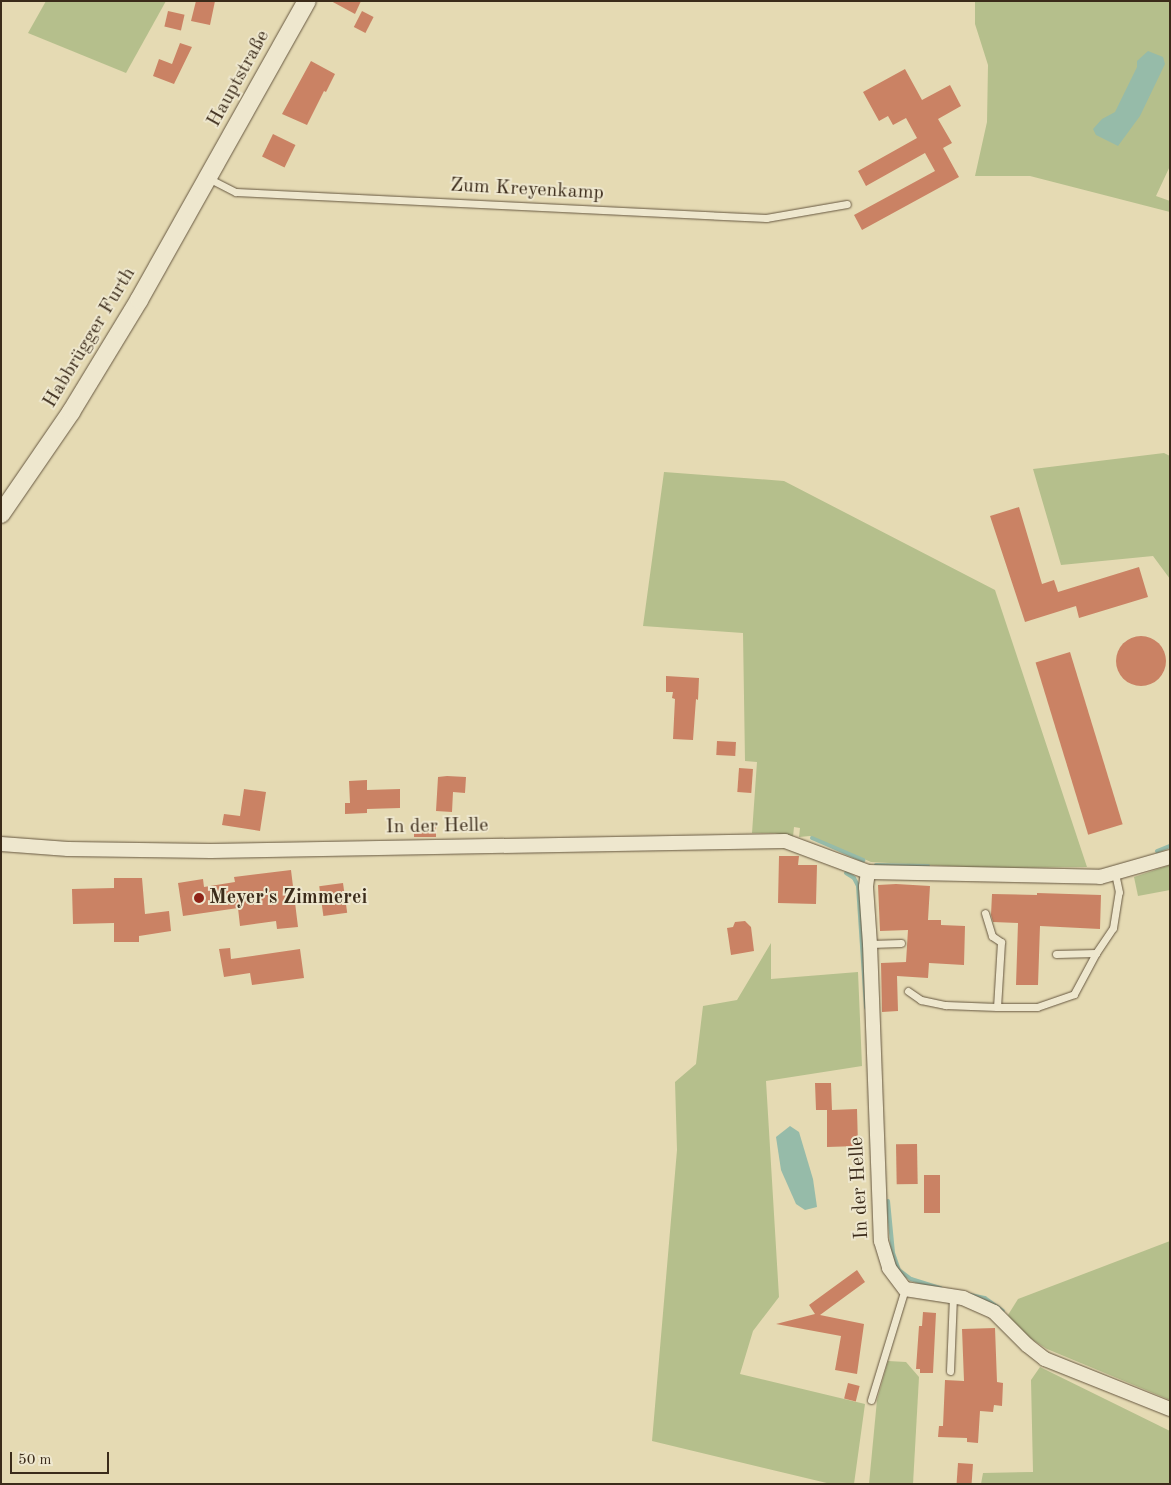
<!DOCTYPE html>
<html>
<head>
<meta charset="utf-8">
<style>
	body { margin:0 }
	#map { position:relative; width:1171px; height:1485px; overflow:hidden; background:#e5dab3; font-family:"Old Standard TT",serif }
	div>[style] { position:absolute }
	.green>* { inset:0; background:#b5bf8c }
	.water>* { inset:0; background:#96bba9 }
	.stream>* { height:4px; margin:-2px; padding:0 2px; transform-origin:2px; border-radius:2px; background:#96bba9 }
	.building>* { inset:0; background:#ca8264; transform-origin:0 0 }
	.round { border-radius:50% }
	.roads { filter:drop-shadow(0 0 1px #665740) drop-shadow(0 0 1px #665740) }
	.service>* { height:7px; margin:-3.5px; padding:0 3.5px; transform-origin:3.5px; border-radius:3.5px; background:#eee7ce }
	.minor>* { height:14px; margin:-7px; padding:0 7px; transform-origin:7px; border-radius:7px; background:#eee7ce }
	.tertiary>* { height:18px; margin:-9px; padding:0 9px; transform-origin:9px; border-radius:9px; background:#eee7ce }
	.dots>* { width:14px; height:14px; translate:-50% -50%; box-sizing:border-box; border:2px solid #eee7ce; border-radius:50% }
	span { translate:-50% -50%; white-space:nowrap; text-align:center; line-height:1.15; -webkit-text-stroke:4px #eee7ce; paint-order:stroke }
	.street-label { font-size:20px; color:#3b2b1a }
	.poi-label { font-size:20px; color:#3b2b1a; font-weight:700 }
	.left { translate:0 -50%; text-align:left }
	.frame { position:absolute; inset:0; border:2px solid #3b2b1a; pointer-events:none }
	.scale { position:absolute; left:10px; top:1452px; width:99px; height:22px; box-sizing:border-box; border:2px solid #3b2b1a; border-top:0; padding-left:6px; font-size:15px; line-height:18px; white-space:nowrap; color:#3b2b1a; -webkit-text-stroke:4px #eee7ce; paint-order:stroke }
</style>
</head>
<body>
<div id="map">
	<div class="green">
		<i style="clip-path:polygon(46px 1px,166px 1px,126px 73px,28px 33px)"></i>
		<i style="clip-path:polygon(975px 1px,1170px 1px,1170px 166px,1156px 196px,1170px 201px,1170px 212px,1030px 176px,975px 176px,987px 122px,988px 65px,975px 24px)"></i>
		<i style="clip-path:polygon(1164px 453px,1170px 456px,1170px 579px,1153px 556px,1061px 565px,1033px 469px)"></i>
		<i style="clip-path:polygon(664px 472px,784px 481px,995px 590px,1087px 867px,987px 868px,871px 862px,810px 836px,799px 837px,800px 828px,794px 827px,793px 837px,775px 833px,752px 833px,757px 762px,745px 761px,743px 633px,643px 626px)"></i>
		<i style="clip-path:polygon(1170px 865px,1170px 890px,1138px 896px,1134px 877px)"></i>
		<i style="clip-path:polygon(771px 943px,771px 979px,858px 972px,862px 1066px,766px 1081px,779px 1297px,753px 1331px,740px 1374px,865px 1404px,854px 1484px,831px 1484px,652px 1441px,677px 1150px,675px 1082px,696px 1064px,703px 1006px,737px 1000px)"></i>
		<i style="clip-path:polygon(1170px 1241px,1170px 1400px,1047px 1349px,1019px 1331px,1008px 1315px,1018px 1299px)"></i>
		<i style="clip-path:polygon(888px 1361px,906px 1362px,919px 1377px,913px 1484px,869px 1484px,877px 1400px)"></i>
		<i style="clip-path:polygon(1040px 1367px,1170px 1431px,1170px 1484px,981px 1484px,983px 1473px,1033px 1472px,1031px 1380px)"></i>
	</div>
	<div class="water">
		<i style="clip-path:polygon(1148px 51px,1163px 57px,1165px 64px,1140px 116px,1118px 146px,1096px 135px,1093px 129px,1102px 119px,1115px 112px,1137px 67px,1137px 61px)"></i>
		<i style="clip-path:polygon(790px 1126px,799px 1132px,813px 1179px,817px 1207px,805px 1210px,796px 1204px,781px 1170px,776px 1137px)"></i>
	</div>
	<div class="stream">
		<i style="left:812px;top:838px;width:56px;rotate:23.3deg"></i>
		<i style="left:1157px;top:851px;width:14px;rotate:-21deg"></i>
		<i style="left:876px;top:865px;width:52px;rotate:1.1deg"></i>
		<i style="left:846px;top:873px;width:9px;rotate:32deg"></i>
		<i style="left:854px;top:878px;width:9px;rotate:63deg"></i>
		<i style="left:858px;top:886px;width:122px;rotate:86.2deg"></i>
		<i style="left:888px;top:1201px;width:52px;rotate:84.5deg"></i>
		<i style="left:893px;top:1253px;width:18px;rotate:71deg"></i>
		<i style="left:899px;top:1270px;width:15px;rotate:37deg"></i>
		<i style="left:911px;top:1279px;width:31px;rotate:17deg"></i>
		<i style="left:970px;top:1295px;width:15px;rotate:11deg"></i>
		<i style="left:985px;top:1298px;width:22px;rotate:36deg"></i>
	</div>
	<div class="building">
		<i style="clip-path:polygon(196px 1px,215px 1px,210px 25px,191px 21px)"></i>
		<i style="clip-path:polygon(331px 1px,361px 1px,355px 14px)"></i>
		<i style="left:168px;top:11px;width:17px;height:16px;rotate:13deg"></i>
		<i style="left:362px;top:11px;width:13px;height:18px;rotate:27deg"></i>
		<i style="clip-path:polygon(180px 43px,192px 47px,174px 84px,153px 76px,159px 59px,172px 64px)"></i>
		<i style="clip-path:polygon(311px 61px,335px 74px,326px 92px,324px 91px,307px 125px,282px 114px)"></i>
		<i style="clip-path:polygon(905px 69px,922px 100px,950px 85px,961px 106px,938px 119px,952px 143px,943px 148px,959px 177px,862px 230px,854px 215px,935px 171px,925px 153px,866px 186px,858px 171px,917px 138px,906px 118px,893px 125px,888px 116px,879px 121px,863px 92px)"></i>
		<i style="left:273px;top:134px;width:25px;height:25px;rotate:26deg"></i>
		<i style="clip-path:polygon(1019px 507px,1042px 584px,1054px 580px,1058px 592px,1139px 567px,1148px 597px,1079px 618px,1076px 606px,1025px 622px,990px 516px)"></i>
		<i class="round" style="left:1116px;top:636px;width:50px;height:50px"></i>
		<i style="left:1070px;top:652px;width:180px;height:36px;rotate:73deg"></i>
		<i style="clip-path:polygon(666px 676px,699px 678px,698px 700px,696px 699px,693px 740px,673px 739px,675px 699px,672px 698px,673px 692px,666px 692px)"></i>
		<i style="left:717px;top:741px;width:19px;height:14px;rotate:3deg"></i>
		<i style="left:739px;top:768px;width:14px;height:24px;rotate:4deg"></i>
		<i style="clip-path:polygon(447px 776px,466px 777px,465px 793px,453px 792px,452px 812px,436px 811px,438px 777px)"></i>
		<i style="clip-path:polygon(367px 780px,367px 790px,400px 789px,400px 808px,367px 809px,367px 813px,345px 814px,345px 803px,350px 803px,349px 781px)"></i>
		<i style="clip-path:polygon(244px 789px,266px 792px,260px 831px,222px 825px,224px 814px,240px 816px)"></i>
		<i style="left:414px;top:824px;width:22px;height:13px"></i>
		<i style="clip-path:polygon(779px 856px,799px 856px,798px 865px,817px 865px,816px 904px,778px 903px)"></i>
		<i style="clip-path:polygon(291px 870px,298px 927px,277px 929px,276px 921px,240px 926px,238px 908px,183px 916px,178px 883px,203px 879px,204px 887px,235px 882px,234px 877px)"></i>
		<i style="clip-path:polygon(114px 878px,142px 878px,145px 914px,169px 911px,171px 931px,139px 936px,139px 942px,114px 942px,114px 923px,73px 924px,72px 889px,114px 888px)"></i>
		<i style="left:343px;top:883px;width:30px;height:24px;rotate:82deg"></i>
		<i style="clip-path:polygon(896px 884px,930px 886px,928px 920px,941px 920px,941px 925px,965px 926px,964px 965px,929px 963px,928px 978px,897px 976px,898px 1011px,882px 1012px,881px 963px,906px 962px,908px 930px,880px 931px,878px 885px)"></i>
		<i style="clip-path:polygon(1037px 893px,1101px 895px,1100px 929px,1040px 926px,1038px 985px,1016px 985px,1018px 923px,993px 922px,991px 915px,992px 894px,1037px 895px)"></i>
		<i style="clip-path:polygon(745px 921px,751px 927px,754px 951px,731px 955px,727px 928px,733px 927px,735px 922px)"></i>
		<i style="clip-path:polygon(230px 948px,231px 959px,300px 949px,304px 978px,252px 985px,250px 973px,224px 977px,219px 949px)"></i>
		<i style="clip-path:polygon(815px 1083px,831px 1083px,832px 1110px,857px 1109px,858px 1146px,827px 1147px,827px 1110px,816px 1110px)"></i>
		<i style="left:917px;top:1144px;width:40px;height:21px;rotate:89deg"></i>
		<i style="left:924px;top:1175px;width:16px;height:38px"></i>
		<i style="clip-path:polygon(857px 1270px,865px 1282px,820px 1315px,864px 1324px,857px 1374px,835px 1370px,841px 1336px,776px 1324px,815px 1314px,809px 1305px)"></i>
		<i style="clip-path:polygon(923px 1312px,936px 1313px,933px 1373px,920px 1373px,920px 1369px,916px 1369px,919px 1326px,922px 1326px)"></i>
		<i style="clip-path:polygon(995px 1328px,997px 1382px,1003px 1383px,1002px 1406px,994px 1405px,993px 1412px,980px 1411px,978px 1443px,967px 1442px,967px 1438px,938px 1437px,939px 1426px,943px 1426px,945px 1380px,964px 1381px,962px 1329px)"></i>
		<i style="left:848px;top:1383px;width:12px;height:16px;rotate:14deg"></i>
		<i style="left:958px;top:1463px;width:15px;height:21px;rotate:4deg"></i>
	</div>
	<div class="roads">
		<div class="service">
			<i style="left:208px;top:178px;width:31px;rotate:27deg"></i>
			<i style="left:236px;top:192px;width:531px;rotate:2.81deg"></i>
			<i style="left:766px;top:218px;width:82px;rotate:-9.8deg"></i>
			<i style="left:985px;top:913px;width:24px;rotate:73deg"></i>
			<i style="left:992px;top:936px;width:11px;rotate:34deg"></i>
			<i style="left:1001px;top:942px;width:65px;rotate:93.5deg"></i>
			<i style="left:997px;top:1007px;width:40px"></i>
			<i style="left:1037px;top:1007px;width:39px;rotate:-19deg"></i>
			<i style="left:1074px;top:994px;width:47px;rotate:-61.8deg"></i>
			<i style="left:870px;top:944px;width:31px;rotate:-2deg"></i>
			<i style="left:1056px;top:954px;width:40px;rotate:-1.4deg"></i>
			<i style="left:1096px;top:953px;width:30px;rotate:-56deg"></i>
			<i style="left:1113px;top:928px;width:36px;rotate:-81deg"></i>
			<i style="left:1119px;top:892px;width:19px;rotate:-102deg"></i>
			<i style="left:908px;top:991px;width:16px;rotate:35deg"></i>
			<i style="left:921px;top:1000px;width:25px;rotate:12deg"></i>
			<i style="left:945px;top:1005px;width:52px;rotate:2.2deg"></i>
			<i style="left:950px;top:1371px;width:75px;rotate:-87.7deg"></i>
			<i style="left:871px;top:1400px;width:116px;rotate:-73deg"></i>
		</div>
		<div class="minor">
			<i style="left:1px;top:844px;width:67px;rotate:4.3deg"></i>
			<i style="left:68px;top:849px;width:143px;rotate:0.8deg"></i>
			<i style="left:211px;top:851px;width:574px;rotate:-1deg"></i>
			<i style="left:785px;top:841px;width:89px;rotate:20.5deg"></i>
			<i style="left:868px;top:872px;width:232px;rotate:1.2deg"></i>
			<i style="left:1100px;top:877px;width:73px;rotate:-15.9deg"></i>
			<i style="left:868px;top:872px;width:15px;rotate:98deg"></i>
			<i style="left:866px;top:887px;width:57px;rotate:86deg"></i>
			<i style="left:870px;top:944px;width:297px;rotate:87.9deg"></i>
			<i style="left:881px;top:1241px;width:28px;rotate:73deg"></i>
			<i style="left:889px;top:1268px;width:26px;rotate:53deg"></i>
			<i style="left:905px;top:1289px;width:59px;rotate:8.8deg"></i>
			<i style="left:963px;top:1298px;width:34px;rotate:24deg"></i>
			<i style="left:994px;top:1312px;width:47px;rotate:45deg"></i>
			<i style="left:1027px;top:1345px;width:23px;rotate:38deg"></i>
			<i style="left:1045px;top:1359px;width:135px;rotate:21.8deg"></i>
		</div>
		<div class="tertiary">
			<i style="left:1px;top:514px;width:124px;rotate:-55.5deg"></i>
			<i style="left:71px;top:412px;width:131px;rotate:-58.7deg"></i>
			<i style="left:139px;top:300px;width:343px;rotate:-60.7deg"></i>
		</div>
	</div>
	<div class="dots">
		<i style="left:199px;top:898px;background:#8f2418"></i>
	</div>
	<div class="street-label">
		<span style="left:239px;top:79px;rotate:-61deg">Hauptstraße</span>
		<span style="left:527px;top:190px;rotate:3deg">Zum Kreyenkamp</span>
		<span style="left:90px;top:338px;rotate:-59deg">Habbrügger Furth</span>
		<span style="left:437px;top:827px;rotate:-1deg">In der Helle</span>
		<span style="left:860px;top:1188px;rotate:-93deg">In der Helle</span>
	</div>
	<div class="poi-label">
		<span class="left" style="left:209px;top:898px">Meyer's Zimmerei</span>
	</div>
	<div class="frame"></div>
	<div class="scale">50 m</div>
</div>
</body>
</html>
